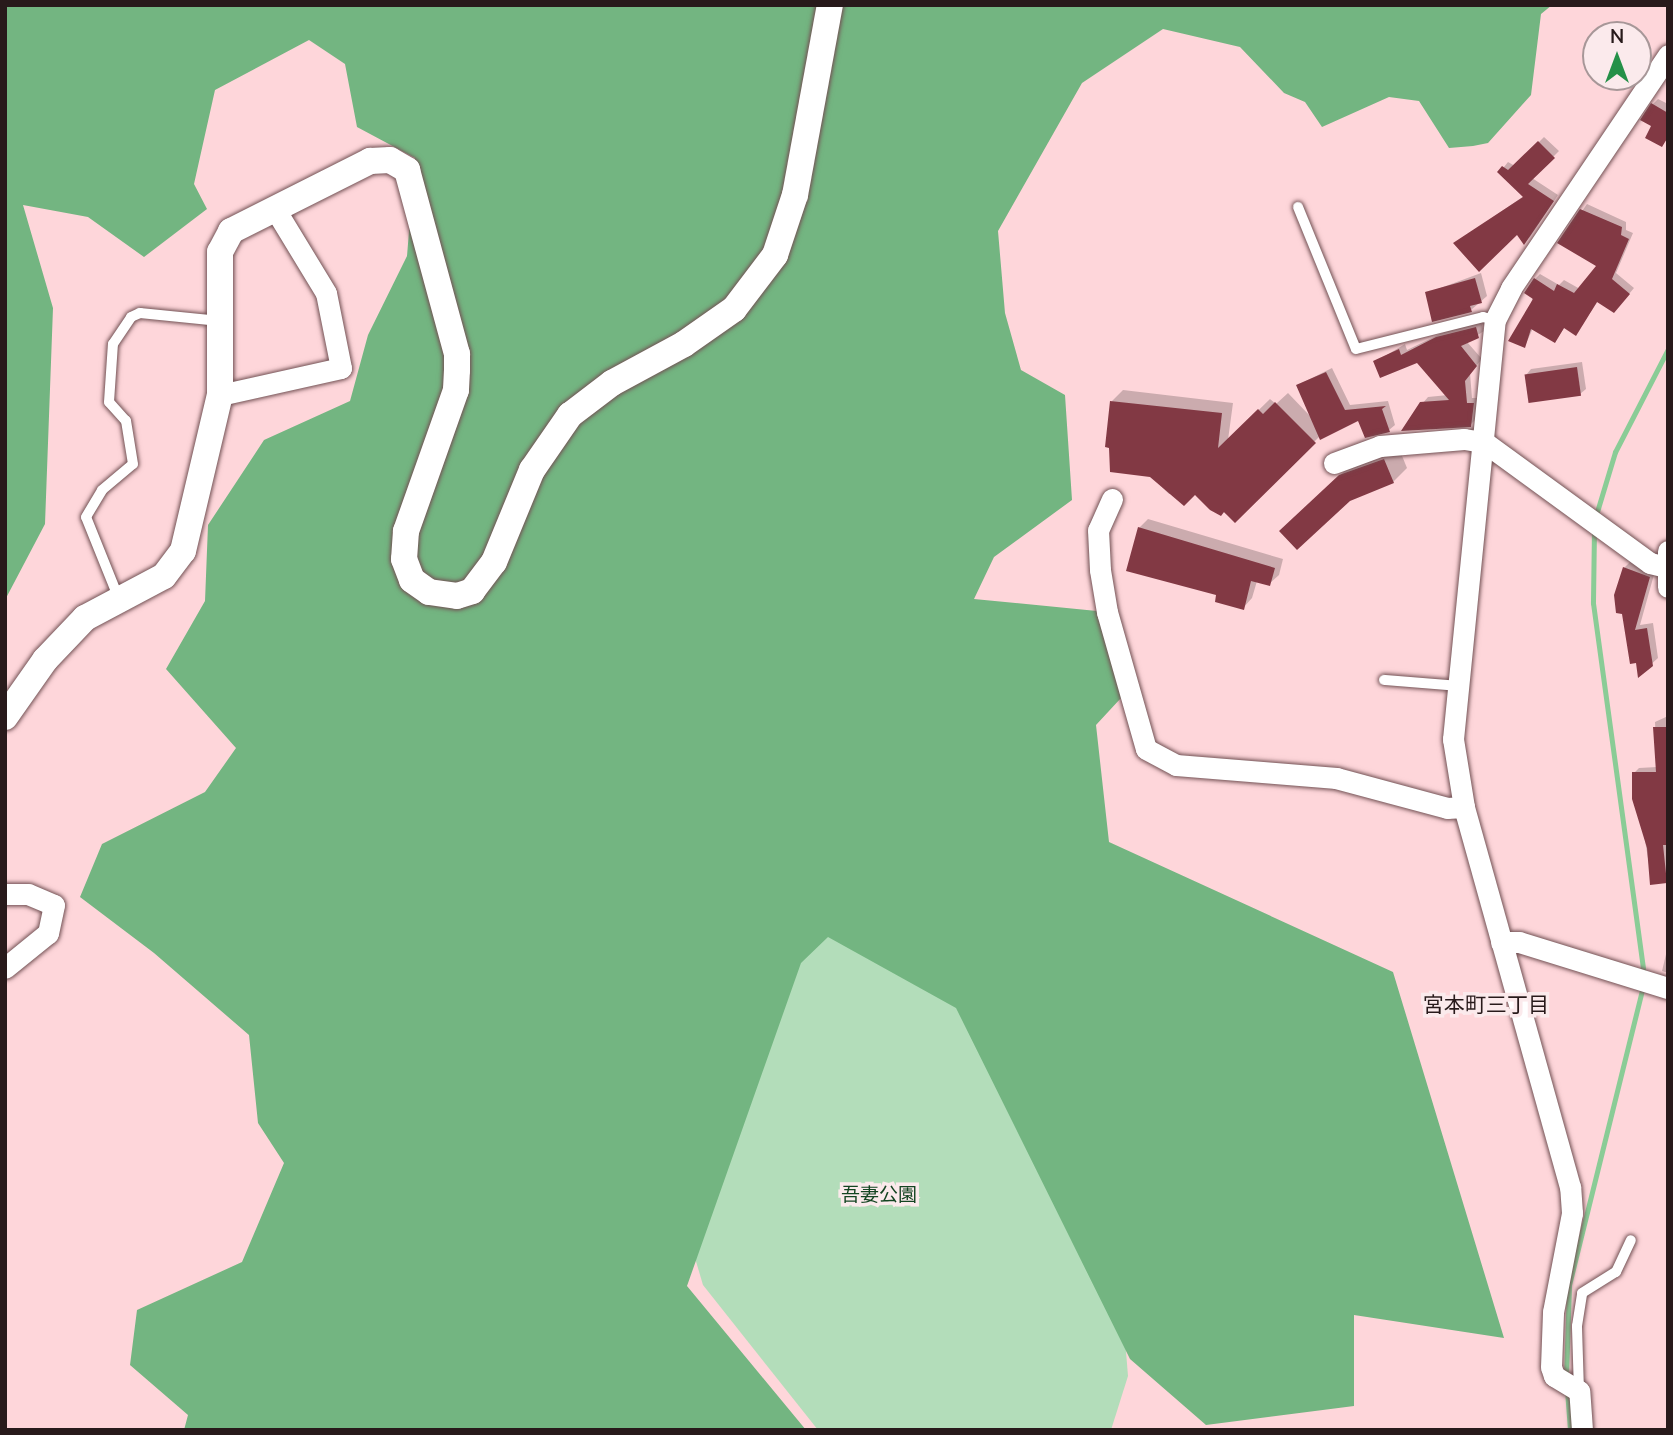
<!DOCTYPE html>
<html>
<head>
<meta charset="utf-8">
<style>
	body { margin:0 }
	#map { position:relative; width:1673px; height:1435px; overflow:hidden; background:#fed6da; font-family:"Nunito Sans","Noto Sans JP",sans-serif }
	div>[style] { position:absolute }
	.green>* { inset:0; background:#b3ddba }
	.forest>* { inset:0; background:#73b581 }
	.shadow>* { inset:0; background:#0003 }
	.stream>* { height:5px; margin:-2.5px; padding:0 2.5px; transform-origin:2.5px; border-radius:2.5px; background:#8acc96 }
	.building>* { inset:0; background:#823944; transform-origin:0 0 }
	.roads { filter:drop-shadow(0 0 2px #725154) drop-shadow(0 0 2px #725154) }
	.service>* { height:10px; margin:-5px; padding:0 5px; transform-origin:5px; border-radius:5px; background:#fff }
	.minor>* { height:21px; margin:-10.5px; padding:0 10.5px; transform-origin:10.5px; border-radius:10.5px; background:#fff }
	.tertiary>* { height:26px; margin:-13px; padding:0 13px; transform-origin:13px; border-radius:13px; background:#fff }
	span { translate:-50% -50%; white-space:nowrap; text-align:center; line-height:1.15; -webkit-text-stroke:7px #fbeaec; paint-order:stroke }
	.park-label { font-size:19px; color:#134421 }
	.neighbourhood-label { font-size:21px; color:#281a1b }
	.frame { position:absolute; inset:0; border:7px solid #281a1b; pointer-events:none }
	.north { position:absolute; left:1582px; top:21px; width:70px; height:70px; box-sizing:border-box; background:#fbeaec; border:2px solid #a79798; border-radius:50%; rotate:0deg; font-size:19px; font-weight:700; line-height:28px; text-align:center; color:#281a1b }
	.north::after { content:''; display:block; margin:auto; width:24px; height:32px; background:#259048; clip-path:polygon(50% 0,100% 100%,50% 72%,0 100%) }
</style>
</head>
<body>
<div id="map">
	<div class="green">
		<i style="clip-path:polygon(831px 798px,1117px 1242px,1128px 1376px,1111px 1430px,818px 1430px,703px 1285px,649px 1102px)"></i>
	</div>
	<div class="forest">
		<i style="clip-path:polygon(5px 5px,1552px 5px,1541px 14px,1531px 95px,1488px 143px,1473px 146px,1449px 148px,1419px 101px,1389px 97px,1322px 127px,1305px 102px,1284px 93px,1240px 47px,1163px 29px,1082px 83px,998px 231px,1005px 313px,1021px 370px,1065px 395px,1072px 500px,994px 557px,974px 599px,1107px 612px,1121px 698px,1096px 725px,1109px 842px,1393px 972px,1504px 1338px,1354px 1315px,1354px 1406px,1206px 1425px,1130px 1359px,956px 1008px,828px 937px,801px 963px,687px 1286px,806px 1430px,184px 1430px,188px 1415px,130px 1365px,137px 1310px,242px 1262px,284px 1163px,258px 1123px,249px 1035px,154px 953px,80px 897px,102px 844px,205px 792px,236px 748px,166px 669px,205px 601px,208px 525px,264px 440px,350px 401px,368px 335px,407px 256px,415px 158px,357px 127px,345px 64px,309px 40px,215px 90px,194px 184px,207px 209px,144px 257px,88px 217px,23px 205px,53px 308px,45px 524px,5px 600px)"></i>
	</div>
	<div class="shadow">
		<i style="clip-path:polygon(1658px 99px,1668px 104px,1668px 138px,1661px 145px,1654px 126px,1653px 104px)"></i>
		<i style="clip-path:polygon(1544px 137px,1559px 151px,1532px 178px,1558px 195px,1530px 237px,1524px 242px,1517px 233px,1455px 243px,1524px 196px,1500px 172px,1508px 162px,1515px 166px)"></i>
		<i style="clip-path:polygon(1587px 204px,1626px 222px,1626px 230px,1633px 233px,1616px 273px,1634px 288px,1619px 306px,1598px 301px,1576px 334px,1565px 327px,1555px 341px,1533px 328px,1525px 346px,1535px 279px,1540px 274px,1559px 285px,1564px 280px,1580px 289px,1599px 265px,1560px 243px)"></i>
		<i style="clip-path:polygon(1481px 273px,1487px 296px,1471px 310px,1427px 293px)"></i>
		<i style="clip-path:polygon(1481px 322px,1484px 331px,1467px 342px,1482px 359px,1470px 373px,1472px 398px,1478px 398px,1476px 419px,1470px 425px,1422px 404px,1428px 397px,1448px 395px,1418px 361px,1375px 362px,1405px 344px,1407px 350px,1444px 332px)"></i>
		<i style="clip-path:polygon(1582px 362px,1586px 389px,1580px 394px,1526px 375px,1531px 369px)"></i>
		<i style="clip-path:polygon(1332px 368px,1350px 405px,1388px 401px,1395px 425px,1389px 430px,1359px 418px,1320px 436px,1235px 520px,1195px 493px,1169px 494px,1151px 476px,1112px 401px,1123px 390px,1233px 403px,1228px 440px,1270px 399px,1276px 404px,1288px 393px,1311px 417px,1298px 385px)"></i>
		<i style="clip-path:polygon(1398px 446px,1407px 468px,1393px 482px,1296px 517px,1355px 461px)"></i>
		<i style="clip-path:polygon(1148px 519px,1283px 559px,1279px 575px,1269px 584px,1257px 581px,1252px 598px,1243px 608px,1218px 594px,1139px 528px)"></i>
		<i style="clip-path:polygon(1630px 562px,1655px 571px,1640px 625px,1653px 623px,1658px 658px,1639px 675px,1624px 568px)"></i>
		<i style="clip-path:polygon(1668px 716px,1668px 883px,1652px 883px,1634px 773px,1639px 768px,1657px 767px,1655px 722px)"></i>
		<i style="clip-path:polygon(1668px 946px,1668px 973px,1662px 971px)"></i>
	</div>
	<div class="stream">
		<i style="left:1596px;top:515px;width:66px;rotate:-73.2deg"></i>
		<i style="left:1615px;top:452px;width:116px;rotate:-62.8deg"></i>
		<i style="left:1594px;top:529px;width:74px;rotate:90.8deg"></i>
		<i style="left:1593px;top:603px;width:374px;rotate:82.2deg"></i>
		<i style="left:1566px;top:1377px;width:92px;rotate:-88.1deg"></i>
		<i style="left:1569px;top:1285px;width:307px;rotate:-76.1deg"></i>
		<i style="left:1567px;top:1390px;width:40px;rotate:85.7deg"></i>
	</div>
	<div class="building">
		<i style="clip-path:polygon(1651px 103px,1668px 113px,1668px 137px,1662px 147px,1645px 138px,1651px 126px,1640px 120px)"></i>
		<i style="clip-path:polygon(1538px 141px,1555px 158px,1528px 184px,1554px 201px,1524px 245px,1517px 235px,1479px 272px,1453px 243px,1523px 197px,1497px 172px,1502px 166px,1508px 170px)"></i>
		<i style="clip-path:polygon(1580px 209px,1622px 227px,1621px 235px,1629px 239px,1612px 279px,1630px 294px,1614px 313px,1597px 302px,1576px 336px,1564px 328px,1555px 343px,1531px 329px,1525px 348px,1508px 341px,1533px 299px,1524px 293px,1534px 278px,1554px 291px,1557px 284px,1574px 293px,1596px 266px,1557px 243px)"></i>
		<i style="clip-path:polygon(1475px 278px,1482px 303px,1470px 306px,1472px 312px,1432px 322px,1425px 292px)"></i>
		<i style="clip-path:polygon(1476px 327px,1479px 338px,1461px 346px,1477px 366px,1465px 381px,1467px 403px,1474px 403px,1471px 427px,1401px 431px,1420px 402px,1449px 400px,1417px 363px,1380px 378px,1373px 361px,1399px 349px,1401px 355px,1436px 337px)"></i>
		<i style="left:1577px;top:367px;width:29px;height:53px;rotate:82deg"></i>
		<i style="clip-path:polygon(1326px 372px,1345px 410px,1386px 406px,1382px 409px,1390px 432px,1365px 438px,1358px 421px,1320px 440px,1296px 385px)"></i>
		<i style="clip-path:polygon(1110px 401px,1222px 413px,1218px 448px,1258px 409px,1263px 414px,1275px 402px,1316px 443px,1235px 523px,1224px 512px,1221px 516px,1210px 510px,1195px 495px,1184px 506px,1150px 477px,1110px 472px,1109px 448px,1105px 447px)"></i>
		<i style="clip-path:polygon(1384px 459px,1394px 483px,1350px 501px,1297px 550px,1279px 531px,1339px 475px)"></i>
		<i style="clip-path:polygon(1138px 527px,1275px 568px,1270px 586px,1251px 581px,1244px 610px,1215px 602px,1216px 595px,1126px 571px)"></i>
		<i style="clip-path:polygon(1623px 567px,1650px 577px,1635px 630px,1647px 628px,1653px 666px,1638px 678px,1636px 663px,1630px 664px,1622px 614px,1616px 613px,1614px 595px)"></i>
		<i style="clip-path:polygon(1653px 727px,1668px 727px,1668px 845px,1663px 845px,1667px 883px,1650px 885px,1647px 848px,1632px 799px,1632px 772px,1656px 772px)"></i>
	</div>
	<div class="roads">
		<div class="service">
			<i style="left:1298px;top:207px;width:153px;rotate:67.8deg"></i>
			<i style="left:1356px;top:349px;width:131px;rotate:-14.1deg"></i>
			<i style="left:1483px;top:317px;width:12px;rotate:14deg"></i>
			<i style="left:119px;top:599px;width:88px;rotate:-111.9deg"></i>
			<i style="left:86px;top:517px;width:31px;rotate:-59deg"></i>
			<i style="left:102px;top:490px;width:40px;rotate:-40deg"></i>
			<i style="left:133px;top:464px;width:44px;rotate:-99.2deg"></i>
			<i style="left:126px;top:421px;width:25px;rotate:-132deg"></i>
			<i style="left:109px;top:402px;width:58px;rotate:-86.1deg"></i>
			<i style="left:113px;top:344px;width:32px;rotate:-56deg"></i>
			<i style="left:131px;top:317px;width:10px;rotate:-24deg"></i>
			<i style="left:140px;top:313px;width:80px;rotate:5.7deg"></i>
			<i style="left:1384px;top:680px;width:74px;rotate:4.6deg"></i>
			<i style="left:1579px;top:1391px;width:65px;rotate:-91.8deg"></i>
			<i style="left:1577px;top:1326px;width:33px;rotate:-81deg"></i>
			<i style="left:1582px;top:1293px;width:40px;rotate:-32deg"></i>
			<i style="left:1616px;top:1272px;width:35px;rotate:-65deg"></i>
		</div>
		<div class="minor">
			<i style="left:220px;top:395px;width:124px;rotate:-12.6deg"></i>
			<i style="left:341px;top:368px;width:76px;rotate:-101.3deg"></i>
			<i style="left:326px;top:293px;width:98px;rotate:-121.3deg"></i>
			<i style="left:1334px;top:463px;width:49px;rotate:-20.3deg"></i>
			<i style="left:1380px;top:446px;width:84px;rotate:-4.8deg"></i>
			<i style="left:1464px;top:439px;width:20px;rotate:9deg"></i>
			<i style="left:1484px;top:442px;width:205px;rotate:36.1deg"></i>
			<i style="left:1650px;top:563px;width:16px;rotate:14deg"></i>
			<i style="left:1112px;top:499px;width:34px;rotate:114deg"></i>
			<i style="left:1098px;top:530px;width:40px;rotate:87.1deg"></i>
			<i style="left:1100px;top:570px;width:43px;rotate:80.5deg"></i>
			<i style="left:1107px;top:612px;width:142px;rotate:74.1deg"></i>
			<i style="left:1146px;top:749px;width:34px;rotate:28deg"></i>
			<i style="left:1176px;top:765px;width:161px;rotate:4.6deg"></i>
			<i style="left:1336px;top:778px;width:115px;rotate:15.1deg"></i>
			<i style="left:1447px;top:808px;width:17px;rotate:-3deg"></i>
			<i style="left:1668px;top:551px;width:36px;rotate:90deg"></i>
			<i style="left:5px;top:894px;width:23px"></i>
			<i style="left:28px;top:894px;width:28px;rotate:23deg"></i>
			<i style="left:54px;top:905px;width:29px;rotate:102deg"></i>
			<i style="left:48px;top:933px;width:55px;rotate:140.9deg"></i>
			<i style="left:1501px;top:942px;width:18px"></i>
			<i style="left:1519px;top:942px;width:156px;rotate:17.2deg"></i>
			<i style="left:1582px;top:1430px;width:39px;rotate:-94deg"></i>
			<i style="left:1579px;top:1391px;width:29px;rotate:-149deg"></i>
			<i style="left:1554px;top:1376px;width:9px;rotate:-108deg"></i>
			<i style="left:1551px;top:1367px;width:55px;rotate:-87.9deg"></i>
			<i style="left:1553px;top:1312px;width:101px;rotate:-79.1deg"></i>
			<i style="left:1572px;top:1213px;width:26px;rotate:-94deg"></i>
			<i style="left:1570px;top:1187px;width:395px;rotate:-105.6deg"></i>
			<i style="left:1464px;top:807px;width:69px;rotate:-99.2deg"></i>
			<i style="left:1453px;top:739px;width:421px;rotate:-84.3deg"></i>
			<i style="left:1495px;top:320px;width:36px;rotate:-63deg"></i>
			<i style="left:1511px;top:288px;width:281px;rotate:-56deg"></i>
		</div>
		<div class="tertiary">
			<i style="left:5px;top:717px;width:70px;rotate:-54.9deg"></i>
			<i style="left:45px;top:660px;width:58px;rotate:-46.4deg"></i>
			<i style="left:85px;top:618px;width:89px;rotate:-28deg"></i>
			<i style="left:164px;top:576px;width:31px;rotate:-53deg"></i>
			<i style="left:183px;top:551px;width:160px;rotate:-76.7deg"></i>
			<i style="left:220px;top:395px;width:143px;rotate:-90deg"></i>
			<i style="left:220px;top:252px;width:24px;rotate:-62deg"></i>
			<i style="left:231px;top:231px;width:156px;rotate:-26.7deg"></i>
			<i style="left:370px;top:161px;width:20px;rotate:-3deg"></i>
			<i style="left:390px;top:160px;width:20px;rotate:30deg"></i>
			<i style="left:407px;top:170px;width:191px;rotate:74.8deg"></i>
			<i style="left:457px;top:354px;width:16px;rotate:90deg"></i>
			<i style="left:457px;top:370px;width:20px;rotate:93deg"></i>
			<i style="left:456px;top:390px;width:150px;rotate:109.5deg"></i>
			<i style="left:406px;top:531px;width:28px;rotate:94deg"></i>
			<i style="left:404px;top:559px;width:22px;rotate:69deg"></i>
			<i style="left:412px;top:580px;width:21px;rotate:35deg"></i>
			<i style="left:429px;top:592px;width:28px;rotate:8deg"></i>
			<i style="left:457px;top:596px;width:16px;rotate:-18deg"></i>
			<i style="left:472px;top:591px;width:36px;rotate:-53deg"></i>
			<i style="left:494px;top:562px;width:100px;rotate:-67.6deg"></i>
			<i style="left:532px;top:470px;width:67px;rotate:-55.4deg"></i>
			<i style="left:570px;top:415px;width:53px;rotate:-37.3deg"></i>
			<i style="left:612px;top:383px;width:82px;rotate:-28.4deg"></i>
			<i style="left:684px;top:344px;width:61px;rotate:-35deg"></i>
			<i style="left:734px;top:309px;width:68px;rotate:-52.8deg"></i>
			<i style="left:775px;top:255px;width:63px;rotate:-71.6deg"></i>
			<i style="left:795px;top:195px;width:193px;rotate:-79.6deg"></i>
		</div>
	</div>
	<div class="park-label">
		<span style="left:879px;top:1196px">吾妻公園</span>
	</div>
	<div class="neighbourhood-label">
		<span style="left:1486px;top:1005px">宮本町三丁目</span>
	</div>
	<div class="frame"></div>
	<div class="north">N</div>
</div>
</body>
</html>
